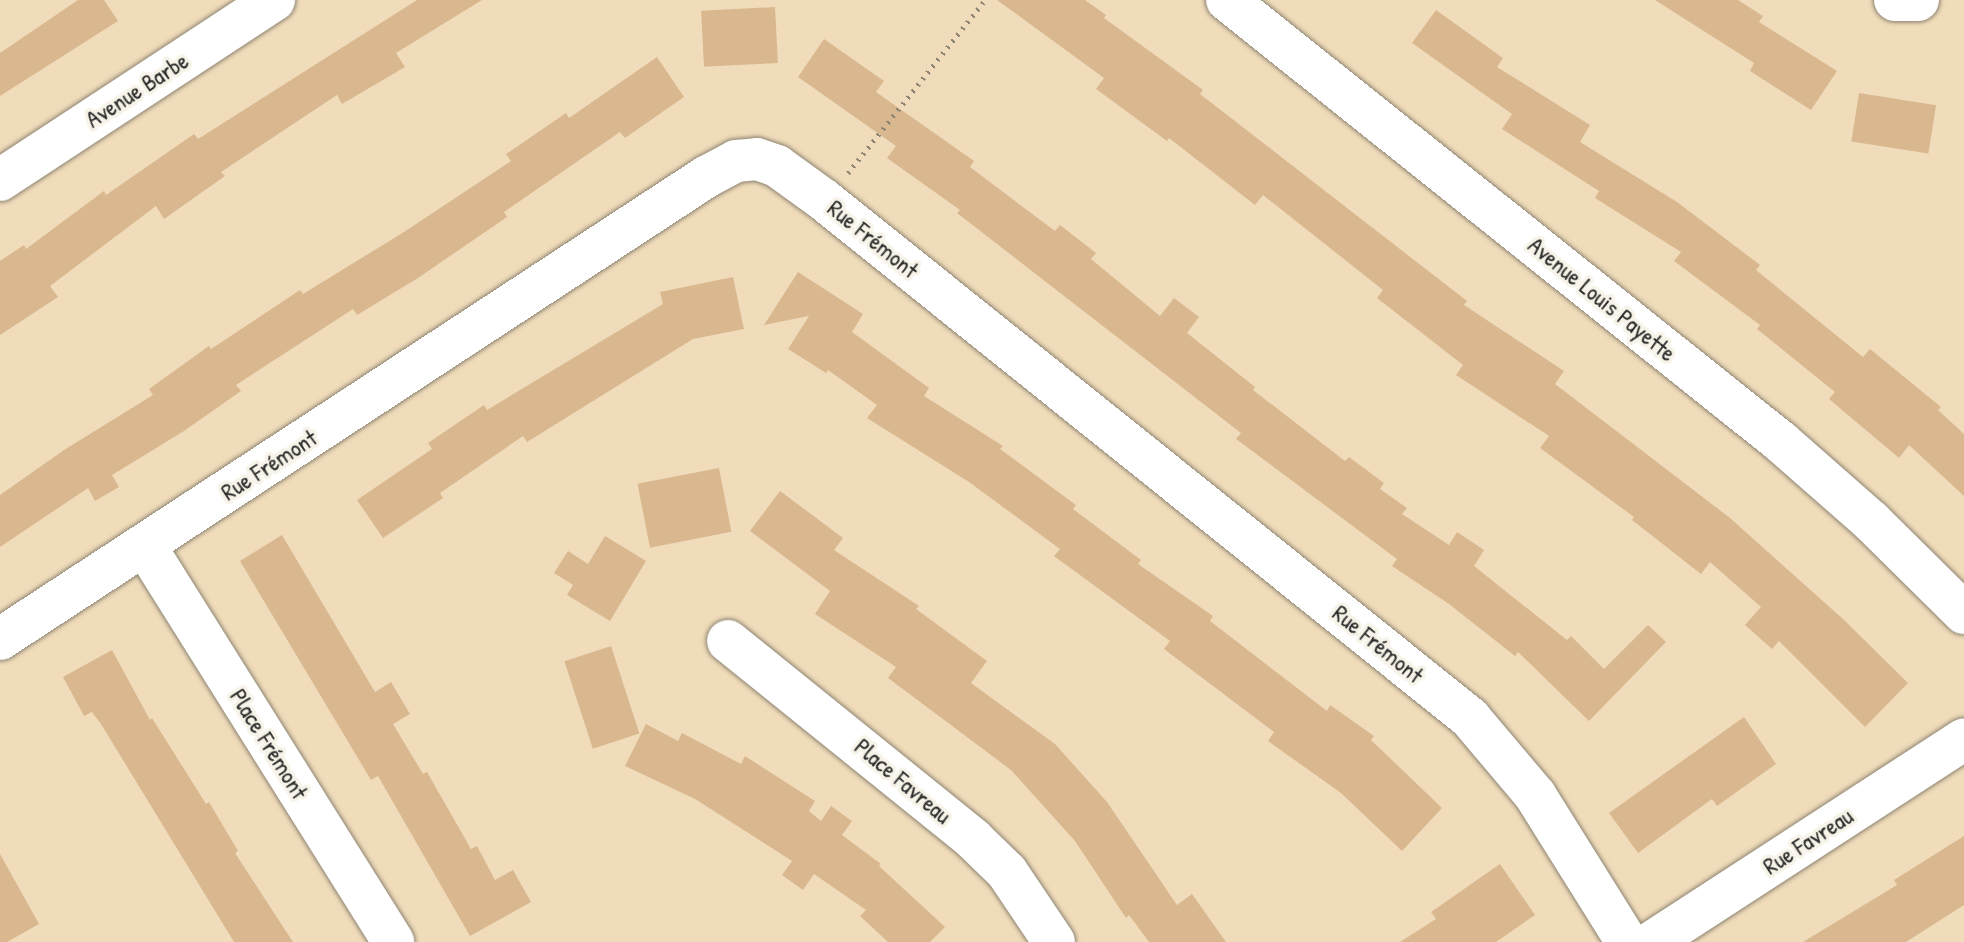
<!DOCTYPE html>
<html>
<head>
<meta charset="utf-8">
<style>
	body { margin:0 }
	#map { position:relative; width:1964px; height:942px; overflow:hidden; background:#f0dcba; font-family:"Patrick Hand",sans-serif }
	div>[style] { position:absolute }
	.building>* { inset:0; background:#d9b890; transform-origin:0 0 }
	.path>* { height:5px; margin-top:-2.5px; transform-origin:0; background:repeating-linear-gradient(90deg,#8e8472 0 2px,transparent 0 8px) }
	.roads { filter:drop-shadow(0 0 2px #8e8472) drop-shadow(0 0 2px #8e8472) }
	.minor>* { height:42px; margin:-21px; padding:0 21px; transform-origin:21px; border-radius:21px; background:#fff }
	span { translate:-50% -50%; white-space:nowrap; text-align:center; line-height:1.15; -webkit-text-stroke:7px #f7f3e8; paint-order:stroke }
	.street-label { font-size:24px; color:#2b2b2b }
</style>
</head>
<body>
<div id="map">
	<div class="building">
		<i style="clip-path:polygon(78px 0,104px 0,118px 21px,0 96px,0 53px)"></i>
		<i style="clip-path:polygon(417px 0,482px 0,396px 53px,405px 67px,342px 104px,337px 95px,221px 172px,225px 176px,164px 219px,156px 206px,50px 286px,58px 297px,0 335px,0 261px,24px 245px,26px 249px,104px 191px,106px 195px,194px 134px,198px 139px)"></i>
		<i style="clip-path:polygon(997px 0,1085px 0,1106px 15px,1104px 18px,1203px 90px,1200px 94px,1467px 301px,1464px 305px,1564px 371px,1555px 384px,1730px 518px,1843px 619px,1908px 683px,1865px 727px,1779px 641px,1772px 649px,1745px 625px,1761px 607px,1710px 562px,1701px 574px,1632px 520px,1634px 517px,1540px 448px,1549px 436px,1456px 375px,1463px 365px,1377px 298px,1383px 290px,1263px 195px,1255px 205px,1169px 138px,1167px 141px,1096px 89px,1104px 78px)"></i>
		<i style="clip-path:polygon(1655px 0,1738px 0,1763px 16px,1759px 22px,1837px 71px,1811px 110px,1750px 71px,1754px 63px)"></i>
		<i style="left:775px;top:7px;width:56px;height:74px;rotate:87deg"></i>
		<i style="clip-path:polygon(1436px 10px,1503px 58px,1497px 67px,1590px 125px,1580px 142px,1677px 202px,1760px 265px,1756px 270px,1863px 357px,1870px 349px,1941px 407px,1938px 410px,1964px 434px,1964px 496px,1909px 445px,1899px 458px,1829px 399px,1835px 392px,1757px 329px,1760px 325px,1674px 261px,1681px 252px,1595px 198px,1599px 191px,1502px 129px,1512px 114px,1412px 43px)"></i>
		<i style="clip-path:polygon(824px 39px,884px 81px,876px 92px,974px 161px,970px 167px,1055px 231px,1060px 225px,1096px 253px,1091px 259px,1160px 316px,1174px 298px,1199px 317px,1187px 333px,1255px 387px,1253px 390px,1345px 461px,1349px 457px,1384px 483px,1380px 489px,1407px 508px,1402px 514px,1449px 545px,1457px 532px,1484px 550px,1474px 566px,1567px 640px,1571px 636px,1604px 669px,1648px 625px,1666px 642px,1589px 721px,1518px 652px,1515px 656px,1449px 604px,1392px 566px,1397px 559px,1236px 439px,1241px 433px,957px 213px,960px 210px,887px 158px,896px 146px,798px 77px)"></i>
		<i style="clip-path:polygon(657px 57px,684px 97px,625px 138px,620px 132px,504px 212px,507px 217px,418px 278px,357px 315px,353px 309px,236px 385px,241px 391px,184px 431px,112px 475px,119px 487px,95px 501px,88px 488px,0 547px,0 495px,64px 450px,153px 395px,149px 389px,209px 346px,211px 349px,300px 290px,303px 294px,404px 232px,511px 161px,506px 154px,566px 113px,569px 118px)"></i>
		<i style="left:1859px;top:93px;width:78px;height:49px;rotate:9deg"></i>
		<i style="clip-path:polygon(798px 272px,863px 314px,852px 332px,929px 388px,924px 396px,1003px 446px,1000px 449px,1076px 505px,1073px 509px,1141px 560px,1138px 564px,1213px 616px,1210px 621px,1327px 711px,1330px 705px,1374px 736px,1371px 740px,1442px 808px,1402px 851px,1341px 793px,1268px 741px,1274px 732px,1164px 649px,1170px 641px,1054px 556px,1060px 549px,969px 482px,867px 418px,877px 405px,828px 370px,826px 373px,788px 349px,809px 316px,764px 325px)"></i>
		<i style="clip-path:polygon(733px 277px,744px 329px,693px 339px,527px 442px,523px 436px,440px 493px,443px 498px,383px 538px,357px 500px,432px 449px,428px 443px,484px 405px,487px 410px,663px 304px,660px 292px)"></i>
		<i style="left:719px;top:468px;width:65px;height:83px;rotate:79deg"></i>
		<i style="clip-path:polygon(780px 491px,843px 538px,834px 550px,919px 606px,916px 609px,987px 661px,971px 683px,1055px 744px,1107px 802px,1177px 905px,1192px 894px,1226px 942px,1149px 942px,1129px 915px,1126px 918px,1075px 841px,1011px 770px,888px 678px,896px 667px,815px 614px,830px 591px,750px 531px)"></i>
		<i style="clip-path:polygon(282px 535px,375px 692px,391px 682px,410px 714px,393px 724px,423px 774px,427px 772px,471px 849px,477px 846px,495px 880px,513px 870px,531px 902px,470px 936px,378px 776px,371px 780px,240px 561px)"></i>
		<i style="clip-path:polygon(605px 536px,646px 561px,610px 621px,567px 595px,573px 585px,554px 573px,568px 551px,588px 564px)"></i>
		<i style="left:611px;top:646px;width:92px;height:49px;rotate:72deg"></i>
		<i style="clip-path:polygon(112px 650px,150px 720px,152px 718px,206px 804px,209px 802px,238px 851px,235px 853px,293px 942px,234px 942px,101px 724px,92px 712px,84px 716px,63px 677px)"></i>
		<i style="clip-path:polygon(1744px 717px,1776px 764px,1717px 806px,1712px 799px,1638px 853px,1609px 813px)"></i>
		<i style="clip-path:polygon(646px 724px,678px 741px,682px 733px,741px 764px,745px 756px,815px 801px,809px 811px,821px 821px,831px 806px,852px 821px,842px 835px,881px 864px,879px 866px,945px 927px,930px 942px,888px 942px,860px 916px,866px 910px,814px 874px,803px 890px,782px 875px,792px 861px,695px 799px,625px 766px)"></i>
		<i style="clip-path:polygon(1964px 836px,1964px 905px,1906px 942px,1803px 942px,1897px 885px,1894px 880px)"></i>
		<i style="clip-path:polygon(0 854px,39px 924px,7px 942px,0 942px)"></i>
		<i style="clip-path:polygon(1500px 864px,1535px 915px,1496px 942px,1400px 942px,1436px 919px,1431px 912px)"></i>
	</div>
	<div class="path">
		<i style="left:848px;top:173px;width:221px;rotate:-51.6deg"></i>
	</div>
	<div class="roads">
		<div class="minor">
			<i style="left:1227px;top:0;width:709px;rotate:38.58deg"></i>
			<i style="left:1781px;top:442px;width:120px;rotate:41.3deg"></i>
			<i style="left:1871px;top:521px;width:131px;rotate:44.7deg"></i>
			<i style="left:1895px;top:0;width:23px"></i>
			<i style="left:0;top:180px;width:328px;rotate:-33.3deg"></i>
			<i style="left:145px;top:546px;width:467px;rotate:57.9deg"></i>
			<i style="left:0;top:639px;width:844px;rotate:-33.2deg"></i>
			<i style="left:706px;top:177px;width:34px;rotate:-28deg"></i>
			<i style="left:736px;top:161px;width:21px;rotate:-5deg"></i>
			<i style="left:757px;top:159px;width:21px;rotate:19deg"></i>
			<i style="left:777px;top:166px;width:58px;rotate:35.9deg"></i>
			<i style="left:824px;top:200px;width:828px;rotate:38.72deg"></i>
			<i style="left:1470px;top:718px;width:101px;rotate:49.8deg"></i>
			<i style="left:1535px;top:795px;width:173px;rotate:58deg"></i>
			<i style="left:728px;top:641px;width:315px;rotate:38.9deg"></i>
			<i style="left:973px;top:839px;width:47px;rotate:44.1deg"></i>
			<i style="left:1007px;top:872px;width:84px;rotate:56.1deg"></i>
			<i style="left:1652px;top:942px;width:372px;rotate:-33deg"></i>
		</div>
	</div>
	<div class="street-label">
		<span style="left:137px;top:90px;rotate:-33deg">Avenue Barbe</span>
		<span style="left:873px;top:239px;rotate:39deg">Rue Frémont</span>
		<span style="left:1602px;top:299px;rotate:39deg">Avenue Louis Payette</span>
		<span style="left:269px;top:465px;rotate:-33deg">Rue Frémont</span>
		<span style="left:1378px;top:644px;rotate:39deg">Rue Frémont</span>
		<span style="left:269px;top:744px;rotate:58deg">Place Frémont</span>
		<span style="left:903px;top:781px;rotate:40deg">Place Favreau</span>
		<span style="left:1808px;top:841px;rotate:-33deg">Rue Favreau</span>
	</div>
</div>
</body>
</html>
